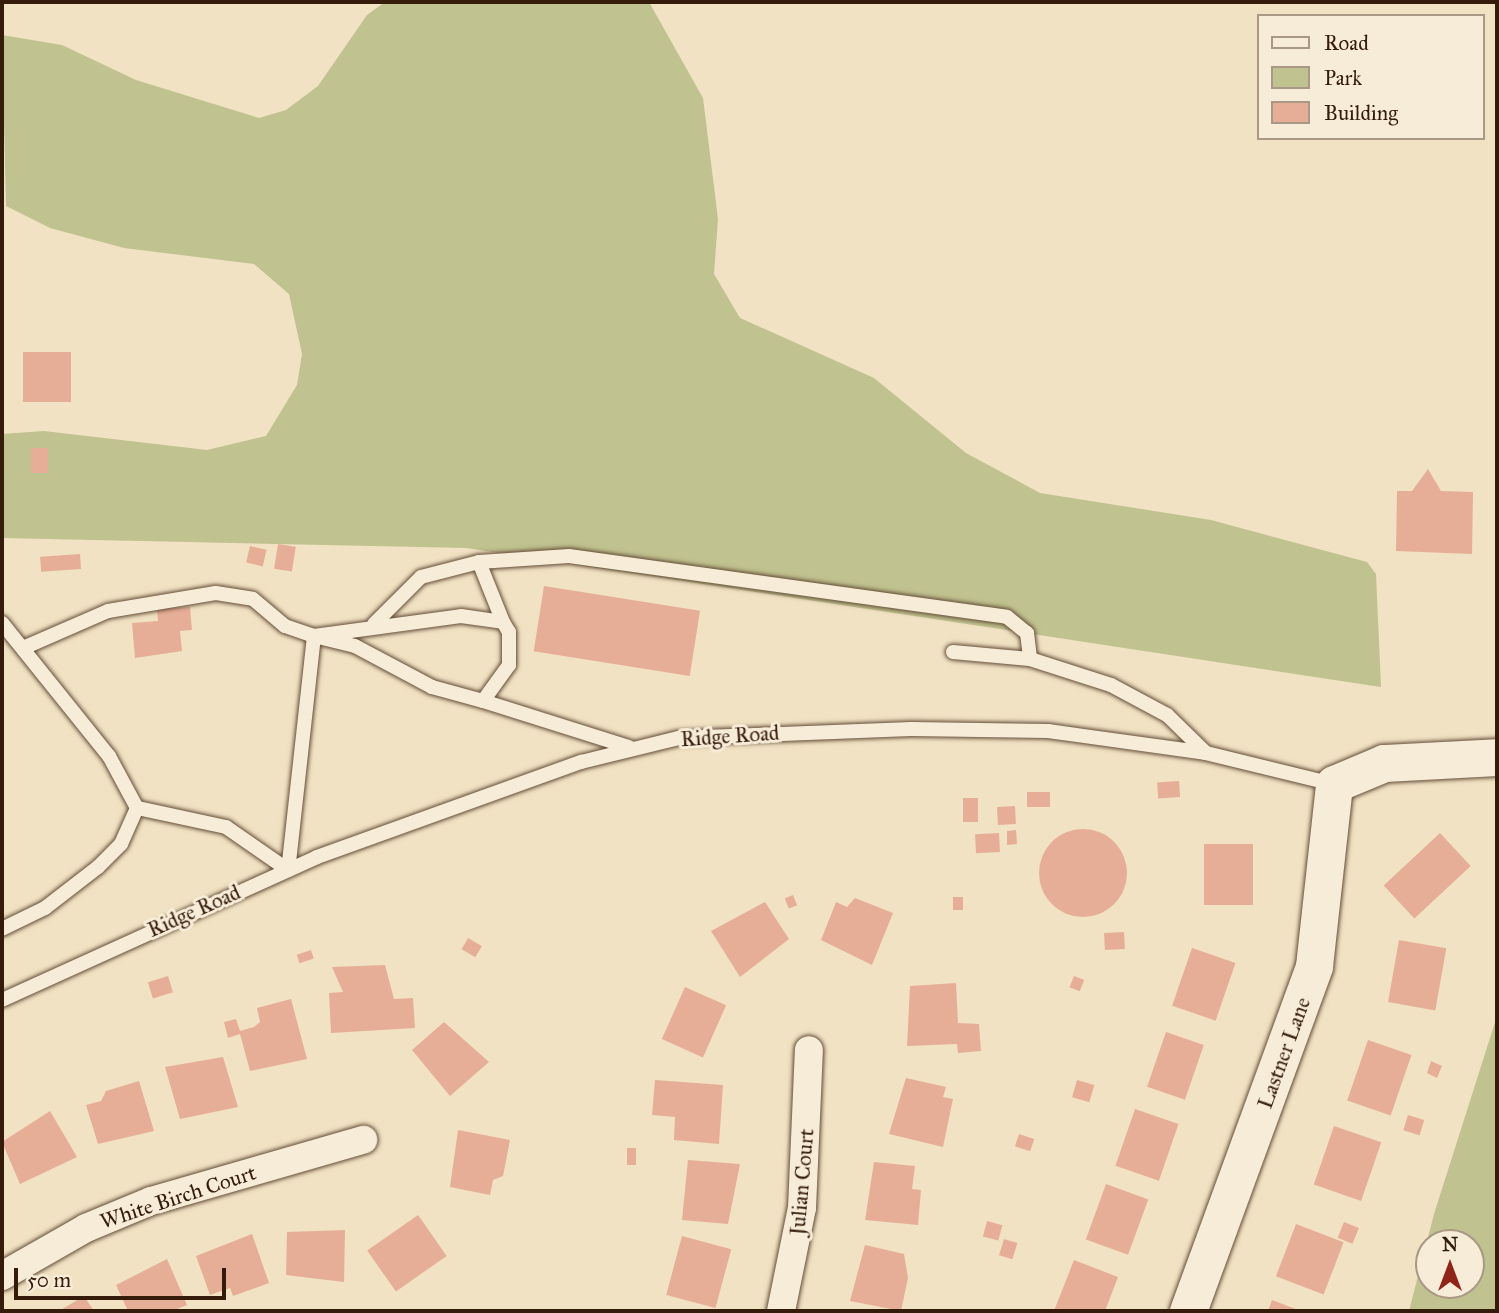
<!DOCTYPE html>
<html>
<head>
<meta charset="utf-8">
<style>
	body { margin:0 }
	#map { position:relative; width:1499px; height:1313px; overflow:hidden; background:#f1e2c3; font-family:"IM FELL Great Primer",serif }
	div>[style] { position:absolute }
	.green>* { inset:0; background:#c0c28f }
	.building>* { inset:0; background:#e7ae97; transform-origin:0 0 }
	.round { border-radius:50% }
	.roads { filter:drop-shadow(0 0 2px #644d38) drop-shadow(0 0 2px #644d38) }
	.service>* { height:14px; margin:-7px; padding:0 7px; transform-origin:7px; border-radius:7px; background:#f6ecd8 }
	.minor>* { height:28px; margin:-14px; padding:0 14px; transform-origin:14px; border-radius:14px; background:#f6ecd8 }
	.tertiary>* { height:37px; margin:-18.5px; padding:0 18.5px; transform-origin:18.5px; border-radius:18.5px; background:#f6ecd8 }
	span { translate:-50% -50%; white-space:nowrap; text-align:center; line-height:1.15; -webkit-text-stroke:6px #f6ecd8; paint-order:stroke }
	.street-label { font-size:21px; color:#351b0a }
	.frame { position:absolute; inset:0; border:4px solid #351b0a; pointer-events:none }
	.legend { position:absolute; left:1257px; top:14px; width:228px; height:126px; box-sizing:border-box; background:#f6ecd8; border:2px solid #a99886; margin:0; padding:9px 12px; list-style:none; font-size:21px; color:#351b0a }
	.legend li { display:flex; align-items:center; gap:14px; height:35px }
	.legend b { width:35px; border:2px solid #a99886 }
	.north { position:absolute; left:1415px; top:1229px; width:70px; height:70px; box-sizing:border-box; background:#f6ecd8; border:2px solid #a99886; border-radius:50%; rotate:0deg; font-size:19px; font-weight:700; line-height:28px; text-align:center; color:#351b0a }
	.north::after { content:''; display:block; margin:auto; width:24px; height:32px; background:#8f2418; clip-path:polygon(50% 0,100% 100%,50% 72%,0 100%) }
	.scale { position:absolute; left:14px; top:1268px; width:212px; height:32px; box-sizing:border-box; border:4px solid #351b0a; border-top:0; padding-left:9px; font-size:21px; line-height:24px; white-space:nowrap; color:#351b0a; -webkit-text-stroke:5px #f6ecd8; paint-order:stroke }
</style>
</head>
<body>
<div id="map">
	<div class="green">
		<i style="clip-path:polygon(385px 2px,649px 2px,703px 98px,718px 219px,714px 274px,740px 318px,874px 378px,966px 453px,1040px 493px,1211px 520px,1367px 562px,1376px 574px,1381px 687px,466px 548px,2px 538px,2px 434px,44px 431px,207px 450px,266px 436px,297px 385px,302px 354px,289px 294px,254px 264px,124px 248px,50px 228px,6px 206px,2px 35px,62px 45px,136px 80px,259px 118px,286px 110px,318px 86px,367px 15px)"></i>
		<i style="clip-path:polygon(evenodd,1497px 1016px,1497px 1311px,1409px 1311px,1434px 1214px,1497px 1016px,1429px 1243px,1471px 1243px,1471px 1285px,1429px 1285px,1429px 1243px)"></i>
	</div>
	<div class="building">
		<i style="left:23px;top:352px;width:48px;height:50px"></i>
		<i style="left:31px;top:448px;width:17px;height:25px"></i>
		<i style="clip-path:polygon(1428px 469px,1441px 491px,1473px 492px,1472px 554px,1396px 551px,1397px 491px,1412px 491px)"></i>
		<i style="left:278px;top:544px;width:18px;height:25px;rotate:9deg"></i>
		<i style="left:250px;top:546px;width:17px;height:17px;rotate:13deg"></i>
		<i style="left:80px;top:554px;width:15px;height:40px;rotate:86deg"></i>
		<i style="left:544px;top:586px;width:158px;height:66px;rotate:9deg"></i>
		<i style="clip-path:polygon(190px 607px,192px 630px,180px 631px,182px 651px,135px 658px,132px 623px,158px 621px,157px 609px)"></i>
		<i style="left:1179px;top:781px;width:16px;height:22px;rotate:86deg"></i>
		<i style="left:1027px;top:792px;width:23px;height:15px"></i>
		<i style="left:978px;top:798px;width:24px;height:15px;rotate:90deg"></i>
		<i style="left:1015px;top:806px;width:18px;height:18px;rotate:87deg"></i>
		<i class="round" style="left:1039px;top:829px;width:88px;height:88px"></i>
		<i style="clip-path:polygon(1016px 830px,1017px 844px,1007px 845px,1007px 831px)"></i>
		<i style="left:999px;top:833px;width:19px;height:24px;rotate:87deg"></i>
		<i style="left:1440px;top:833px;width:45px;height:77px;rotate:47deg"></i>
		<i style="left:1204px;top:844px;width:49px;height:61px"></i>
		<i style="left:793px;top:895px;width:11px;height:9px;rotate:68deg"></i>
		<i style="left:953px;top:897px;width:10px;height:13px"></i>
		<i style="clip-path:polygon(855px 898px,893px 913px,872px 965px,821px 940px,836px 902px,847px 907px)"></i>
		<i style="clip-path:polygon(765px 902px,789px 939px,740px 977px,711px 931px)"></i>
		<i style="left:1124px;top:932px;width:17px;height:20px;rotate:87deg"></i>
		<i style="left:468px;top:938px;width:16px;height:13px;rotate:30deg"></i>
		<i style="left:1399px;top:940px;width:48px;height:63px;rotate:10deg"></i>
		<i style="left:1192px;top:948px;width:46px;height:61px;rotate:19deg"></i>
		<i style="left:311px;top:950px;width:9px;height:15px;rotate:72deg"></i>
		<i style="clip-path:polygon(385px 965px,394px 999px,413px 998px,415px 1028px,331px 1033px,329px 993px,343px 992px,332px 967px)"></i>
		<i style="left:168px;top:976px;width:17px;height:21px;rotate:73deg"></i>
		<i style="left:1074px;top:976px;width:11px;height:12px;rotate:22deg"></i>
		<i style="clip-path:polygon(956px 983px,958px 1023px,979px 1024px,981px 1051px,958px 1053px,957px 1044px,907px 1046px,910px 986px)"></i>
		<i style="left:685px;top:987px;width:45px;height:57px;rotate:24deg"></i>
		<i style="clip-path:polygon(291px 999px,307px 1059px,250px 1071px,240px 1034px,228px 1038px,224px 1022px,236px 1019px,240px 1031px,254px 1027px,260px 1022px,257px 1008px)"></i>
		<i style="clip-path:polygon(444px 1022px,489px 1062px,450px 1096px,412px 1050px)"></i>
		<i style="left:1166px;top:1032px;width:40px;height:58px;rotate:19deg"></i>
		<i style="left:1368px;top:1040px;width:46px;height:64px;rotate:19deg"></i>
		<i style="clip-path:polygon(223px 1057px,238px 1107px,180px 1119px,165px 1067px)"></i>
		<i style="clip-path:polygon(1431px 1061px,1442px 1066px,1437px 1078px,1427px 1073px)"></i>
		<i style="clip-path:polygon(906px 1078px,946px 1087px,943px 1097px,953px 1099px,943px 1147px,889px 1134px)"></i>
		<i style="clip-path:polygon(655px 1080px,723px 1085px,719px 1144px,674px 1140px,675px 1117px,652px 1115px)"></i>
		<i style="left:1077px;top:1080px;width:18px;height:18px;rotate:16deg"></i>
		<i style="clip-path:polygon(139px 1081px,154px 1131px,98px 1144px,86px 1105px,101px 1101px,106px 1091px)"></i>
		<i style="left:1135px;top:1109px;width:46px;height:60px;rotate:19deg"></i>
		<i style="clip-path:polygon(50px 1111px,77px 1157px,20px 1184px,2px 1142px)"></i>
		<i style="left:1408px;top:1115px;width:17px;height:16px;rotate:17deg"></i>
		<i style="left:1334px;top:1126px;width:50px;height:62px;rotate:19deg"></i>
		<i style="clip-path:polygon(458px 1130px,510px 1140px,503px 1176px,493px 1180px,490px 1195px,450px 1187px)"></i>
		<i style="left:1019px;top:1134px;width:16px;height:13px;rotate:18deg"></i>
		<i style="left:627px;top:1148px;width:9px;height:17px"></i>
		<i style="clip-path:polygon(688px 1160px,740px 1164px,728px 1224px,682px 1220px)"></i>
		<i style="clip-path:polygon(874px 1162px,915px 1166px,912px 1189px,921px 1190px,918px 1225px,865px 1220px)"></i>
		<i style="left:1106px;top:1184px;width:45px;height:59px;rotate:20deg"></i>
		<i style="left:418px;top:1215px;width:50px;height:62px;rotate:55deg"></i>
		<i style="left:987px;top:1221px;width:16px;height:16px;rotate:15deg"></i>
		<i style="left:1344px;top:1222px;width:16px;height:17px;rotate:22deg"></i>
		<i style="left:1296px;top:1224px;width:51px;height:56px;rotate:21deg"></i>
		<i style="clip-path:polygon(345px 1230px,344px 1282px,286px 1275px,287px 1232px)"></i>
		<i style="clip-path:polygon(252px 1234px,269px 1283px,233px 1296px,230px 1288px,210px 1295px,196px 1256px)"></i>
		<i style="left:682px;top:1236px;width:51px;height:61px;rotate:15deg"></i>
		<i style="left:1004px;top:1239px;width:14px;height:17px;rotate:17deg"></i>
		<i style="clip-path:polygon(865px 1245px,904px 1254px,908px 1278px,901px 1311px,850px 1301px)"></i>
		<i style="clip-path:polygon(167px 1259px,187px 1305px,172px 1311px,128px 1311px,116px 1285px)"></i>
		<i style="clip-path:polygon(1074px 1260px,1118px 1277px,1105px 1311px,1054px 1311px)"></i>
		<i style="clip-path:polygon(84px 1296px,94px 1311px,59px 1311px)"></i>
		<i style="clip-path:polygon(1272px 1300px,1301px 1311px,1268px 1311px)"></i>
	</div>
	<div class="roads">
		<div class="service">
			<i style="left:479px;top:562px;width:65px;rotate:68.2deg"></i>
			<i style="left:2px;top:623px;width:171px;rotate:51.2deg"></i>
			<i style="left:109px;top:756px;width:59px;rotate:61.7deg"></i>
			<i style="left:137px;top:808px;width:39px;rotate:114deg"></i>
			<i style="left:121px;top:844px;width:33px;rotate:135deg"></i>
			<i style="left:98px;top:867px;width:67px;rotate:142.3deg"></i>
			<i style="left:45px;top:908px;width:48px;rotate:154deg"></i>
			<i style="left:374px;top:624px;width:66px;rotate:-45deg"></i>
			<i style="left:421px;top:577px;width:60px;rotate:-14.5deg"></i>
			<i style="left:479px;top:562px;width:90px;rotate:-3.8deg"></i>
			<i style="left:569px;top:556px;width:442px;rotate:7.9deg"></i>
			<i style="left:1007px;top:617px;width:26px;rotate:39deg"></i>
			<i style="left:1027px;top:633px;width:26px;rotate:83deg"></i>
			<i style="left:23px;top:648px;width:93px;rotate:-23.5deg"></i>
			<i style="left:108px;top:611px;width:109px;rotate:-9.5deg"></i>
			<i style="left:216px;top:593px;width:37px;rotate:9deg"></i>
			<i style="left:253px;top:599px;width:42px;rotate:40.2deg"></i>
			<i style="left:285px;top:626px;width:31px;rotate:19deg"></i>
			<i style="left:314px;top:636px;width:148px;rotate:-7.7deg"></i>
			<i style="left:461px;top:616px;width:42px;rotate:8.1deg"></i>
			<i style="left:503px;top:622px;width:12px;rotate:59deg"></i>
			<i style="left:509px;top:632px;width:33px;rotate:90deg"></i>
			<i style="left:509px;top:665px;width:44px;rotate:125.8deg"></i>
			<i style="left:483px;top:701px;width:53px;rotate:-164.6deg"></i>
			<i style="left:432px;top:687px;width:87px;rotate:-152deg"></i>
			<i style="left:355px;top:646px;width:42px;rotate:-166.3deg"></i>
			<i style="left:314px;top:636px;width:235px;rotate:96.3deg"></i>
			<i style="left:288px;top:870px;width:75px;rotate:-145.3deg"></i>
			<i style="left:226px;top:827px;width:91px;rotate:-167.9deg"></i>
			<i style="left:953px;top:652px;width:77px;rotate:5.2deg"></i>
			<i style="left:1030px;top:659px;width:85px;rotate:17.8deg"></i>
			<i style="left:1111px;top:685px;width:64px;rotate:28.2deg"></i>
			<i style="left:1167px;top:715px;width:54px;rotate:44.3deg"></i>
			<i style="left:483px;top:701px;width:153px;rotate:17.5deg"></i>
			<i style="left:2px;top:1000px;width:346px;rotate:-24.4deg"></i>
			<i style="left:317px;top:857px;width:281px;rotate:-19.8deg"></i>
			<i style="left:581px;top:762px;width:101px;rotate:-13.8deg"></i>
			<i style="left:679px;top:738px;width:232px;rotate:-2.2deg"></i>
			<i style="left:911px;top:729px;width:137px;rotate:0.8deg"></i>
			<i style="left:1048px;top:731px;width:160px;rotate:7.9deg"></i>
			<i style="left:1206px;top:753px;width:131px;rotate:13.7deg"></i>
		</div>
		<div class="minor">
			<i style="left:2px;top:1276px;width:97px;rotate:-29.7deg"></i>
			<i style="left:86px;top:1228px;width:70px;rotate:-22.6deg"></i>
			<i style="left:151px;top:1201px;width:221px;rotate:-16.1deg"></i>
			<i style="left:781px;top:1311px;width:105px;rotate:-78.5deg"></i>
			<i style="left:802px;top:1208px;width:158px;rotate:-87.5deg"></i>
		</div>
		<div class="tertiary">
			<i style="left:1188px;top:1311px;width:367px;rotate:-69.9deg"></i>
			<i style="left:1314px;top:966px;width:183px;rotate:-83.7deg"></i>
			<i style="left:1334px;top:784px;width:54px;rotate:-22.8deg"></i>
			<i style="left:1384px;top:763px;width:113px;rotate:-3deg"></i>
		</div>
	</div>
	<div class="street-label">
		<span style="left:730px;top:736px;rotate:-4deg">Ridge Road</span>
		<span style="left:194px;top:911px;rotate:-24deg">Ridge Road</span>
		<span style="left:1284px;top:1053px;rotate:-70deg">Lastner Lane</span>
		<span style="left:802px;top:1182px;rotate:-85deg">Julian Court</span>
		<span style="left:178px;top:1197px;rotate:-18deg">White Birch Court</span>
	</div>
	<div class="frame"></div>
	<ul class="legend">
	<li><b style="height:9px;background:#f6ecd8"></b>Road</li>
	<li><b style="height:19px;background:#c0c28f"></b>Park</li>
	<li><b style="height:19px;background:#e7ae97"></b>Building</li>
	</ul>
	<div class="north">N</div>
	<div class="scale">50 m</div>
</div>
</body>
</html>
